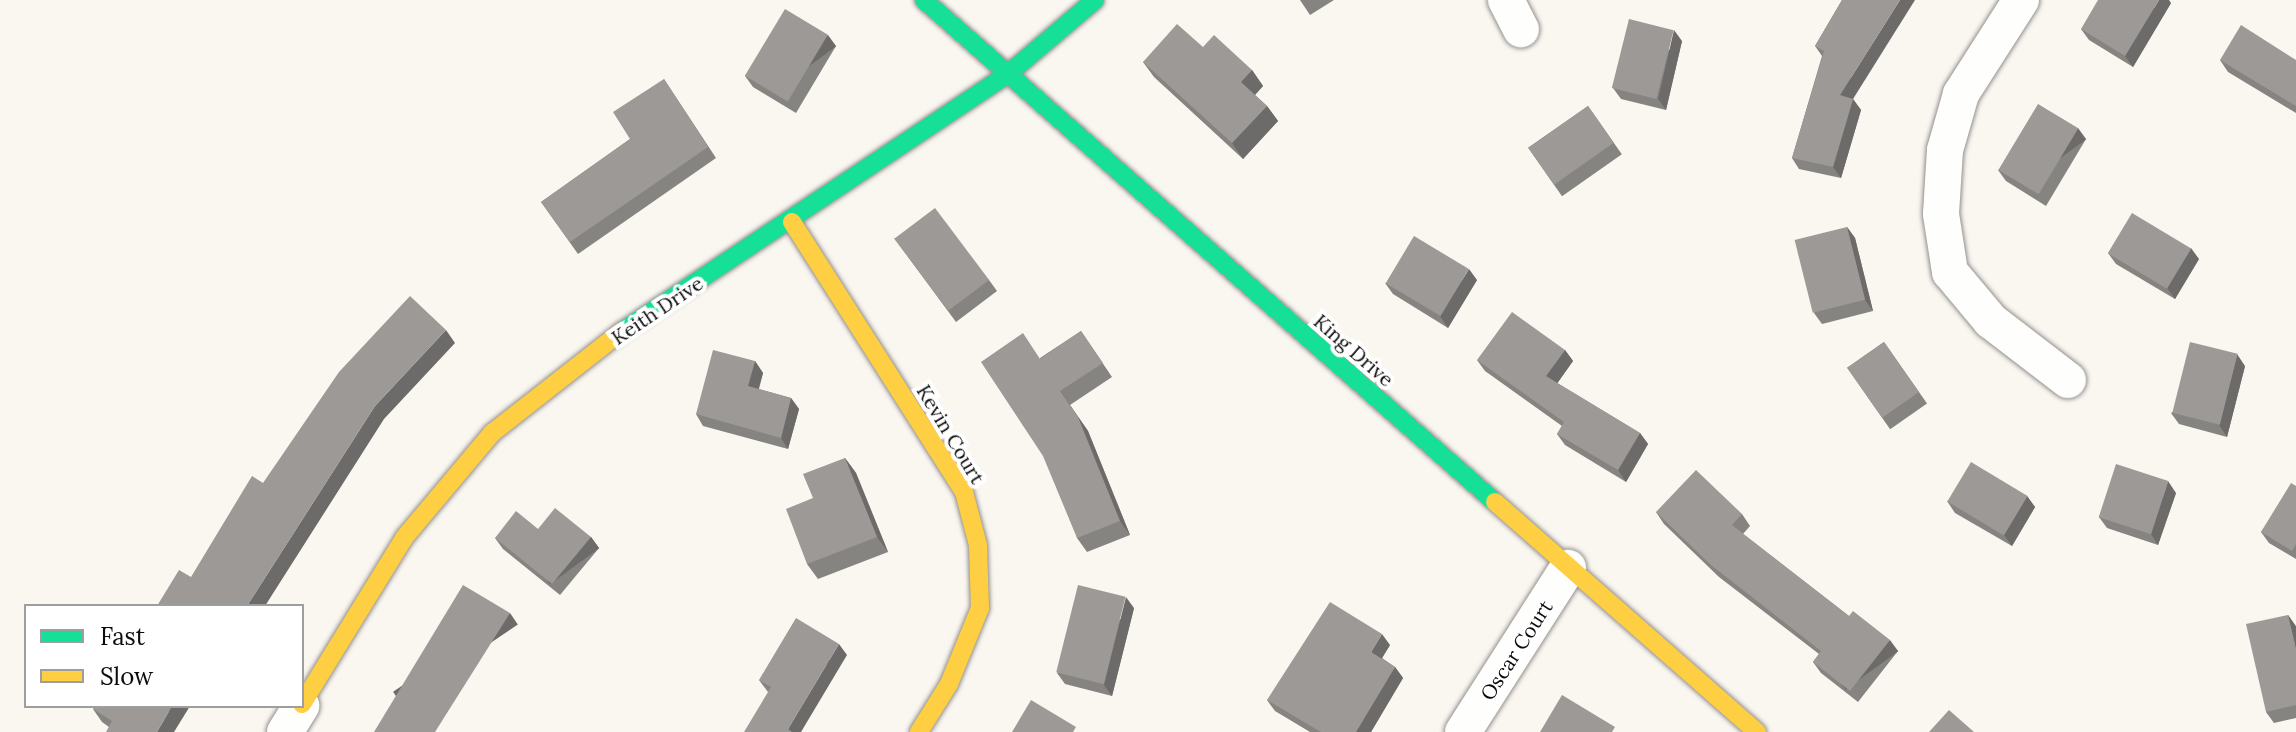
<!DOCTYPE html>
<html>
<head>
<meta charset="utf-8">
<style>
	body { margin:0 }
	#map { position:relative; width:2296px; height:732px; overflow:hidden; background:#faf6f0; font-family:Lora,serif }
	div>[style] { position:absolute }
	.roads { filter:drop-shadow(0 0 2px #93918f) drop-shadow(0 0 2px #93918f) }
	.street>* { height:36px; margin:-18px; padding:0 18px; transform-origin:18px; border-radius:18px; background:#fefefd }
	.fast>* { height:18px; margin:-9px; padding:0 9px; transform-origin:9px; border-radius:9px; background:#16e098 }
	.slow>* { height:18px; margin:-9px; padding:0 9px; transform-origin:9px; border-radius:9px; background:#ffcf43 }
	.wall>* { inset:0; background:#868481; transform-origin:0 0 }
	.shaded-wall>* { inset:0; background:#6d6b69; transform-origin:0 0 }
	.building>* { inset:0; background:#9c9996; transform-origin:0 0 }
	span { translate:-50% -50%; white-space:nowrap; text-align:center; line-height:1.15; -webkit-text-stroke:8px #fff; paint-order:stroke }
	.street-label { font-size:20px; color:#0c0c0c }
	.legend { position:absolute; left:24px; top:604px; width:280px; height:104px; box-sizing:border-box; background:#fff; border:2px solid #9e9e9e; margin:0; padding:10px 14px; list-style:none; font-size:24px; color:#0c0c0c }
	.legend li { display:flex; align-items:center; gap:16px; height:40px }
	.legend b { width:40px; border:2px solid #9e9e9e }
</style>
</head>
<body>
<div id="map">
	<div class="roads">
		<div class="street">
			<i style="left:1506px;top:0;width:33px;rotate:63deg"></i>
			<i style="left:2021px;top:0;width:112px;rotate:122.6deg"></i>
			<i style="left:1961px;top:94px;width:58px;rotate:105.9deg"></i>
			<i style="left:1945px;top:150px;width:64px;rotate:93.6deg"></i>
			<i style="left:1941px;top:214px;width:59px;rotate:81.2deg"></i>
			<i style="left:1950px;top:272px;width:64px;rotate:50.1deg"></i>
			<i style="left:1991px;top:321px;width:97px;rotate:37.5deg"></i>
			<i style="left:285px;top:732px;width:31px;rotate:-58deg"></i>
			<i style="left:1463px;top:732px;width:195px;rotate:-57.4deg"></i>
		</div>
		<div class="fast">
			<i style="left:924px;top:0;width:760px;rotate:41.32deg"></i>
			<i style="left:621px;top:332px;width:465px;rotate:-33.7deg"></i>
			<i style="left:1008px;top:74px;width:114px;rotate:-40.4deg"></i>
		</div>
		<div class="slow">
			<i style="left:792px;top:222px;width:320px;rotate:57.5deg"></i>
			<i style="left:964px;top:492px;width:55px;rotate:75.2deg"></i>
			<i style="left:978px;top:545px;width:63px;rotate:88.2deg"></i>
			<i style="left:980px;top:608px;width:82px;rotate:112.2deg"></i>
			<i style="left:949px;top:684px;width:57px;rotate:122deg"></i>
			<i style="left:1495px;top:502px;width:349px;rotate:41.3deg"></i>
			<i style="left:302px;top:704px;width:195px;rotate:-58.4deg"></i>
			<i style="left:404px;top:538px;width:137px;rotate:-50deg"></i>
			<i style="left:492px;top:433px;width:164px;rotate:-38.1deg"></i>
		</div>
	</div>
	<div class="wall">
		<i style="clip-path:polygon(1300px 0,1334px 0,1310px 15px)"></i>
		<i style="clip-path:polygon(1842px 0,1853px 99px,1861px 110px,1841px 178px,1799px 169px,1792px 158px,1822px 56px,1815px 46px)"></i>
		<i style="clip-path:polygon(2171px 3px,2133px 67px,2089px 40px,2081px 29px)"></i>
		<i style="clip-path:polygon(1682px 41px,1666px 110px,1621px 99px,1613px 88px)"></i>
		<i style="clip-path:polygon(836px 46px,796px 113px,753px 87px,745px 76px)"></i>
		<i style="clip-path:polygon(1203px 47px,1252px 70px,1263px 86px,1255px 95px,1267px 106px,1278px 121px,1243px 159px,1154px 77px,1143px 62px)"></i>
		<i style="clip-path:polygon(2220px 60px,2296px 60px,2296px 113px,2228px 72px)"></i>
		<i style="clip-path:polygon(664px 79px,716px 158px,578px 254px,541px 202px,630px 139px)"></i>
		<i style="left:1588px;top:106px;width:59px;height:73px;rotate:55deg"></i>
		<i style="clip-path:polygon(2086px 139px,2046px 206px,2006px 181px,1998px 170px)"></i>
		<i style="clip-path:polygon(1847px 227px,1855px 238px,1873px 311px,1822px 324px,1814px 313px)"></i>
		<i style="clip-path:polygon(894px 238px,989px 280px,997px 291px,956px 322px)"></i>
		<i style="clip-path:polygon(2108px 253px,2199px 259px,2175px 299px,2116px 264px)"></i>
		<i style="clip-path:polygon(1477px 280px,1448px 328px,1393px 294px,1385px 283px)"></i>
		<i style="clip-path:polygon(1081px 331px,1112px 377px,1070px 405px,1088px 431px,1130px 535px,1087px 552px,1077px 538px,1040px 358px)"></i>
		<i style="left:1884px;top:342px;width:75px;height:45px;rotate:55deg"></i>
		<i style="clip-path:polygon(1565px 350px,1573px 361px,1557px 383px,1640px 433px,1648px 444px,1626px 482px,1565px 445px,1557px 434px,1562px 426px,1485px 371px,1477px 360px)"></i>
		<i style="clip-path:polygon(755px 361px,763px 373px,759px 389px,791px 398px,799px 409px,788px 449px,703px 426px,696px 414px)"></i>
		<i style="clip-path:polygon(2245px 366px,2227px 437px,2179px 424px,2171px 413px)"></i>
		<i style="clip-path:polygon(845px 458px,856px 473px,888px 552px,818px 579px,807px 564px,813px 498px)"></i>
		<i style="clip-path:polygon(2296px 486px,2296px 559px,2269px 543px,2261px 532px)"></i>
		<i style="clip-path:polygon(2176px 493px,2158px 545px,2107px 528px,2099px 517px)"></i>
		<i style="clip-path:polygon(2027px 496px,2035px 507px,2012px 546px,1955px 513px,1947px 501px)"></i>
		<i style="clip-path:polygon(1656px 512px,1742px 514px,1750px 526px,1743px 534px,1849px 616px,1898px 651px,1858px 702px,1821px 673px,1813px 662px,1819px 654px,1719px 577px,1664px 524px)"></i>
		<i style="clip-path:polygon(538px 529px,591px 537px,599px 548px,560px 595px,503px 549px,495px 538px)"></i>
		<i style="clip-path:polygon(1134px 608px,1112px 696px,1065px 684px,1057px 673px)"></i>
		<i style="clip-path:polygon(2288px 615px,2296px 626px,2296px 718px,2274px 723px,2266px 712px)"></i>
		<i style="clip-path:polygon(1390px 645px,1382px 658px,1395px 667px,1403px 678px,1371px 732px,1310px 732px,1275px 711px,1267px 700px)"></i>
		<i style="clip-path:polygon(847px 655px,768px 692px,759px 680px)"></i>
		<i style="clip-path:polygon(190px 706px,109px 727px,102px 722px,93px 709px)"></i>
	</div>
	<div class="shaded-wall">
		<i style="clip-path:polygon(1900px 0,1915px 0,1848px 107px,1840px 95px)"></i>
		<i style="clip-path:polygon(2159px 0,2169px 0,2171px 3px,2133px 67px,2125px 56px)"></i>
		<i style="clip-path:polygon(1674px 30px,1682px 41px,1666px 110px,1658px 99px)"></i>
		<i style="left:828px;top:35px;width:14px;height:78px;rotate:54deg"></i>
		<i style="clip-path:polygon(1252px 70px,1263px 86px,1252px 98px,1241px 82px)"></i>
		<i style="clip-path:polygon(1853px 99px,1861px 110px,1841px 178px,1833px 167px)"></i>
		<i style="clip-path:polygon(1267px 106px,1278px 121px,1243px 159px,1232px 143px)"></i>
		<i style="left:2078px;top:128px;width:14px;height:78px;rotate:54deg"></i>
		<i style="clip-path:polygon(1847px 227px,1855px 238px,1873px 311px,1865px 300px)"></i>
		<i style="clip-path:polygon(2191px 248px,2199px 259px,2175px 299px,2167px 288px)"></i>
		<i style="clip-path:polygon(1469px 269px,1477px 280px,1448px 328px,1440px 316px)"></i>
		<i style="clip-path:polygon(446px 330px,455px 343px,384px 419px,265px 606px,247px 606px,375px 406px)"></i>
		<i style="clip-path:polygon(1565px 350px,1573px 361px,1554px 388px,1546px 376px)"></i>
		<i style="clip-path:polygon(2237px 354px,2245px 366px,2227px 437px,2219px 425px)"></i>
		<i style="clip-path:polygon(755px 361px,763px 373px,756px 397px,748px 386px)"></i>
		<i style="clip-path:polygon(1060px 391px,1088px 431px,1130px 535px,1120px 521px)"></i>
		<i style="clip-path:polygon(791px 398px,799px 409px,788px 449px,781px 438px)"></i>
		<i style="clip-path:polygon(1640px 433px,1648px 444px,1626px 482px,1618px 470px)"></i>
		<i style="clip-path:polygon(845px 458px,856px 473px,888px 552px,877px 537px)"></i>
		<i style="clip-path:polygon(2168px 481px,2176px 493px,2158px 545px,2151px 534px)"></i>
		<i style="clip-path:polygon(2027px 496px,2035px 507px,2012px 546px,2004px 535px)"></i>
		<i style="left:591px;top:537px;width:14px;height:61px;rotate:54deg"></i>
		<i style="clip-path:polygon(1126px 597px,1134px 608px,1112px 696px,1104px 685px)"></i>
		<i style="left:510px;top:613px;width:14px;height:141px;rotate:56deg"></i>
		<i style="clip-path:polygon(2288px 615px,2296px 627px,2296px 649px)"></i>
		<i style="clip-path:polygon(1382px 634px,1390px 645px,1379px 663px,1371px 652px)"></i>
		<i style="left:1890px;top:640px;width:14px;height:65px;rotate:54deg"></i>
		<i style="clip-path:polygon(839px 644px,847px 655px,801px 732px,789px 732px,788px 729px)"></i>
		<i style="clip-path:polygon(1395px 667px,1403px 678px,1371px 732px,1356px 732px)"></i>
		<i style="clip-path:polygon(172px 706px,190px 706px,174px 732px,157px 732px)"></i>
	</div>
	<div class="building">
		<i style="clip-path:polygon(1842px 0,1900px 0,1840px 95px,1853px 99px,1833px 167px,1792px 158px,1824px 51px,1815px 46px)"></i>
		<i style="clip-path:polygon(2098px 0,2159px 0,2125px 56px,2081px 29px)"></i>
		<i style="left:785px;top:9px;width:50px;height:78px;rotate:31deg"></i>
		<i style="left:1629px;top:19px;width:46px;height:71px;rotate:14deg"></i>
		<i style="clip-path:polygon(1177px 24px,1203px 47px,1214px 35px,1252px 70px,1241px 82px,1267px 106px,1232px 143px,1143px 62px)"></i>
		<i style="clip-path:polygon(2241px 25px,2296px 60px,2296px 106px,2220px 60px)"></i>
		<i style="clip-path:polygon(664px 79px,708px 147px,570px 242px,541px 202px,630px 139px,613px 112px)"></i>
		<i style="left:2038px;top:104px;width:47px;height:77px;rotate:31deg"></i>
		<i style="left:1588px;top:106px;width:45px;height:73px;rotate:55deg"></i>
		<i style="left:935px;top:208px;width:90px;height:51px;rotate:53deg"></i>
		<i style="left:2132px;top:213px;width:69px;height:47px;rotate:31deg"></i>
		<i style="left:1847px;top:227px;width:75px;height:54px;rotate:76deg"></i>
		<i style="left:1414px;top:236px;width:64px;height:55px;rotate:31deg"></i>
		<i style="clip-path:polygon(410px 296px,446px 330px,375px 406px,247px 606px,157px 606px,179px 570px,191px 577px,252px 476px,263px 483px,339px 372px)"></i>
		<i style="clip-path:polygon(1512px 312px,1565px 350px,1546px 376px,1640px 433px,1618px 470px,1557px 434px,1564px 422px,1477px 360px)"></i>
		<i style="clip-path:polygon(1081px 331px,1103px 363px,1060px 391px,1078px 417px,1120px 521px,1077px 538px,1043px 456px,981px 362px,1023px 333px,1040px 359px)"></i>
		<i style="left:1884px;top:342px;width:61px;height:45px;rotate:55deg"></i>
		<i style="left:2190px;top:342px;width:49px;height:73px;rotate:14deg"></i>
		<i style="clip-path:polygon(713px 350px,755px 361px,748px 386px,791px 398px,781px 438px,696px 414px)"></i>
		<i style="clip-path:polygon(845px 458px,877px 537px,807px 564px,786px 509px,813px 498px,803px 474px)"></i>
		<i style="left:1971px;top:462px;width:66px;height:46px;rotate:31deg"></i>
		<i style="left:2116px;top:464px;width:55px;height:56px;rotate:18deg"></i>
		<i style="clip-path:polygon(1696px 470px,1742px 514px,1732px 525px,1849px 616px,1853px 611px,1890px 640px,1850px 691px,1813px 662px,1821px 651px,1711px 565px,1656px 512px)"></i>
		<i style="clip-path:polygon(2291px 483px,2296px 486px,2296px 544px,2292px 551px,2261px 532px)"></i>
		<i style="clip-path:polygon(555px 508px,591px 537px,552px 584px,495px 538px,516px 511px,538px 529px)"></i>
		<i style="clip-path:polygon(463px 585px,510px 613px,435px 732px,374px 732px)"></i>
		<i style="left:1078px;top:585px;width:49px;height:90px;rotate:14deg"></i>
		<i style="clip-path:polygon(1330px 602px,1382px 634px,1371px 652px,1395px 667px,1356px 732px,1321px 732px,1267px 700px)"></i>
		<i style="clip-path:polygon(2288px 615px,2296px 649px,2296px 705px,2266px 712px,2246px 624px)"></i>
		<i style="clip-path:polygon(796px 618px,839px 644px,788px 729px,792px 732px,744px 732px,771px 687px,759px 680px)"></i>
		<i style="clip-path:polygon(1562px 695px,1615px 727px,1612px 732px,1540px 732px)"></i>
		<i style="clip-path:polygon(1031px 700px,1076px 727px,1073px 732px,1012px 732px)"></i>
		<i style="clip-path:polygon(95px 706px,172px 706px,157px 732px,106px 732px,112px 721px,93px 709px)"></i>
		<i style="clip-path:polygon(1949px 710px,1974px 732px,1929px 732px)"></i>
	</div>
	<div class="street-label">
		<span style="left:657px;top:310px;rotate:-34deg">Keith Drive</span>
		<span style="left:1354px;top:350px;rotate:41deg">King Drive</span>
		<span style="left:951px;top:434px;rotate:59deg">Kevin Court</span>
		<span style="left:1516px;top:650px;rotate:-57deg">Oscar Court</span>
	</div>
	<ul class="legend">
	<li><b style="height:10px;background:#16e098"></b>Fast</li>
	<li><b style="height:10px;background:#ffcf43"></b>Slow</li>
	</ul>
</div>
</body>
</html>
